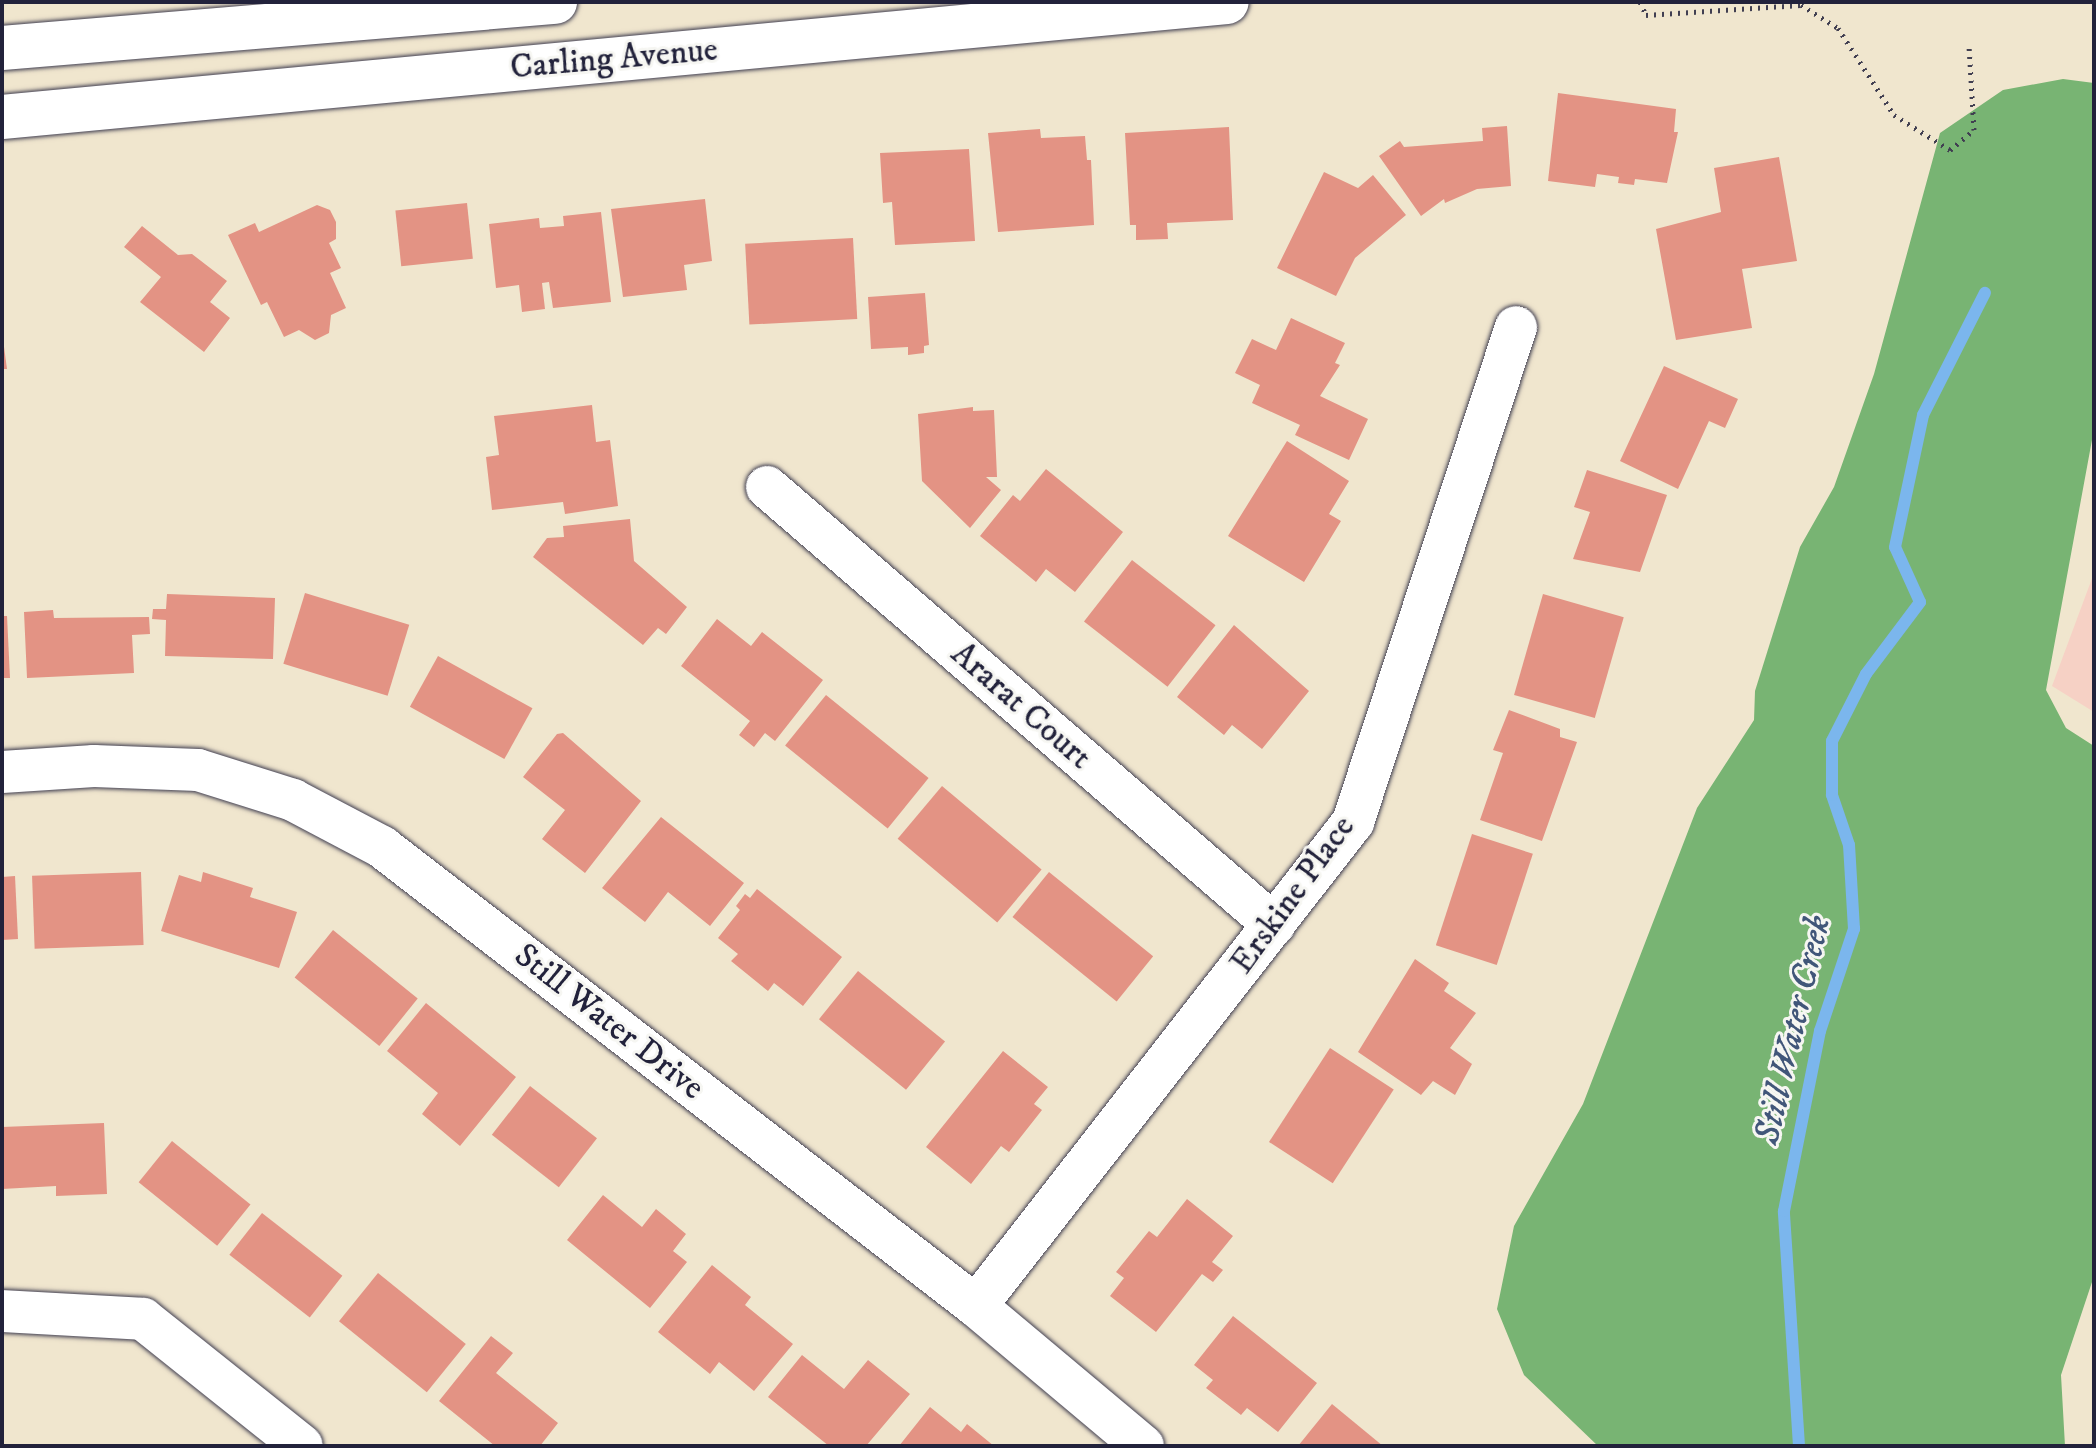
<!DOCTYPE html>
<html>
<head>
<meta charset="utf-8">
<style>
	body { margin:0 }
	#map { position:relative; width:2096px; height:1448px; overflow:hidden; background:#f0e6ce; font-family:"IM FELL DW Pica",serif }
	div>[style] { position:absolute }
	.built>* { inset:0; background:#f6d1c5 }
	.forest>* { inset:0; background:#78b473 }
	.stream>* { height:12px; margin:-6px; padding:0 6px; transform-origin:6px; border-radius:6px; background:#7bb6ed }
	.building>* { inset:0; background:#e39384; transform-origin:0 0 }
	.path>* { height:5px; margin-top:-2.5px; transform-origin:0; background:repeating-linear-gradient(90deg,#413f51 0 2px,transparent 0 8px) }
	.roads { filter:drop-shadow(0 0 2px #413f51) drop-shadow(0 0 2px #413f51) }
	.minor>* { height:42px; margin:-21px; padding:0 21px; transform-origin:21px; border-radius:21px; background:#fff }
	.secondary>* { height:44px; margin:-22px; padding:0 22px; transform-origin:22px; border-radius:22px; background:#fff }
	span { translate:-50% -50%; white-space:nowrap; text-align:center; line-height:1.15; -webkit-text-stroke:6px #f6f6f2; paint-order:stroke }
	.street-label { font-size:34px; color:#22223b }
	.water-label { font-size:36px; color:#415679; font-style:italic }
	.frame { position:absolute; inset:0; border:4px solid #22223b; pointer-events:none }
</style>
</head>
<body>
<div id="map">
	<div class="built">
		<i style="clip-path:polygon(2094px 573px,2094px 712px,2052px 686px)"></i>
	</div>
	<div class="forest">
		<i style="clip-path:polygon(2063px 79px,2094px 83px,2094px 429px,2046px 690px,2066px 728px,2094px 746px,2094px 1276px,2061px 1375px,2065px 1446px,1598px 1446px,1524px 1375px,1497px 1309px,1514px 1226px,1583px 1104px,1697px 808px,1754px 720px,1755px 691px,1800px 547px,1834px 487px,1874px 374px,1940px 133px,2003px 90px)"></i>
	</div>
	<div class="stream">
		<i style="left:1799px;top:1446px;width:235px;rotate:-93.7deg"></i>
		<i style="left:1784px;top:1211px;width:184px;rotate:-78.7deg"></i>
		<i style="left:1820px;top:1031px;width:108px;rotate:-71.6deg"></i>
		<i style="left:1854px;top:929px;width:84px;rotate:-93.4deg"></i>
		<i style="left:1849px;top:845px;width:53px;rotate:-108.8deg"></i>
		<i style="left:1832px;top:795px;width:54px;rotate:-90deg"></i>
		<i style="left:1832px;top:741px;width:75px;rotate:-63.1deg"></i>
		<i style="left:1866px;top:674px;width:90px;rotate:-53.1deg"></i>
		<i style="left:1920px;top:602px;width:60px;rotate:-114.4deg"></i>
		<i style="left:1895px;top:547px;width:135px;rotate:-78deg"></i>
		<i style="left:1923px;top:415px;width:137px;rotate:-63.1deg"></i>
	</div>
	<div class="building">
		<i style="clip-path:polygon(1558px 93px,1676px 109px,1674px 132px,1678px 132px,1667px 183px,1635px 179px,1634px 185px,1618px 183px,1619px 177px,1597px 174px,1595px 187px,1548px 181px)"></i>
		<i style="clip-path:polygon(1507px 126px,1511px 186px,1477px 189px,1445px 203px,1444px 199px,1421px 216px,1379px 156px,1400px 141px,1404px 147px,1483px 141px,1482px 128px)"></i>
		<i style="clip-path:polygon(1229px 127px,1233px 220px,1167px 223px,1168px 239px,1136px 240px,1136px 225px,1130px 225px,1125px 133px)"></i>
		<i style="clip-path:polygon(1040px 129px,1041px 138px,1085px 136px,1087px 160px,1091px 160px,1094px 225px,998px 232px,988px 133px)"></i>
		<i style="clip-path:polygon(969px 149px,975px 241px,895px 245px,892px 202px,883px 203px,880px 153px)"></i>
		<i style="clip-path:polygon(1779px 157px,1797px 261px,1742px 269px,1752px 328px,1676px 340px,1656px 229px,1721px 212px,1714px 168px)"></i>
		<i style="clip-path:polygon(1324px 172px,1358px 188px,1373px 175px,1406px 215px,1355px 258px,1336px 296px,1277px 268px)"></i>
		<i style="clip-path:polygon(705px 199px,712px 261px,684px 265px,687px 290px,623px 297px,611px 209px)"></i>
		<i style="left:467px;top:203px;width:56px;height:72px;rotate:84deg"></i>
		<i style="clip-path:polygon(317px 205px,330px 210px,336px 222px,336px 239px,329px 243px,341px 268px,330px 273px,346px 308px,331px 315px,329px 333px,315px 340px,299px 330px,284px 337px,267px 302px,261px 305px,228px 235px,255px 223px,259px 232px)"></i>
		<i style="clip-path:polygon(601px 212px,611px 302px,553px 308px,549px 282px,542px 283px,545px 309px,522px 312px,519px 285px,496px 288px,489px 224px,539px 218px,540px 228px,564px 226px,563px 216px)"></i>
		<i style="clip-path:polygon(142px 226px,178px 255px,192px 254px,227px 281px,210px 302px,230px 318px,204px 352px,140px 302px,161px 277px,124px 247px)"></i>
		<i style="left:853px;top:238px;width:81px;height:108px;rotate:87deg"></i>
		<i style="clip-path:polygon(925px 293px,929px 345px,924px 346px,924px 353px,908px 355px,908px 347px,871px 349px,868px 297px)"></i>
		<i style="clip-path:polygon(1291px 318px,1345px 343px,1335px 363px,1340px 365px,1320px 396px,1368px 419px,1349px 460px,1295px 435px,1300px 425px,1252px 403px,1260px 385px,1235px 373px,1252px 339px,1276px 350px)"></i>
		<i style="clip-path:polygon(2px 332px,7px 369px,2px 369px)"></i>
		<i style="clip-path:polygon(1664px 366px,1738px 399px,1725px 428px,1709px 421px,1678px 489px,1620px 461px)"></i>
		<i style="clip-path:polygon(592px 405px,596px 442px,610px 440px,618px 506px,565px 514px,563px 502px,492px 510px,486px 457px,499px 455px,494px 416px)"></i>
		<i style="clip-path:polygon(973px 407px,973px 411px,994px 410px,997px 477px,986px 477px,1001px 490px,970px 528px,922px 481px,918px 414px)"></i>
		<i style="clip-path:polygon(1287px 441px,1349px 481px,1329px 514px,1341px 521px,1304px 582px,1228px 536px)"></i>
		<i style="clip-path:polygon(1046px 469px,1123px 532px,1075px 592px,1046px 569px,1036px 582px,980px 536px,1013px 495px,1020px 501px)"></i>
		<i style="clip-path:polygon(1587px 470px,1667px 495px,1640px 572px,1573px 559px,1590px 512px,1574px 507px)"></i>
		<i style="clip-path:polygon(630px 519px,634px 561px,687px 607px,666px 634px,658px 628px,643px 645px,533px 557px,547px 538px,564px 537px,563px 526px)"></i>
		<i style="left:1132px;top:560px;width:106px;height:78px;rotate:38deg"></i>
		<i style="left:305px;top:593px;width:109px;height:74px;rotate:17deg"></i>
		<i style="clip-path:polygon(167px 594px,275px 598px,273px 659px,165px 656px,166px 620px,152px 619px,153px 609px,166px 609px)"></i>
		<i style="left:1543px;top:594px;width:84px;height:105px;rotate:16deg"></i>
		<i style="clip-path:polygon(53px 610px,54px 618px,149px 617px,150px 634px,132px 635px,134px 673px,27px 678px,24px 612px)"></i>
		<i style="clip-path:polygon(2px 616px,7px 616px,10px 678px,2px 678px)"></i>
		<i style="clip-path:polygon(717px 619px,751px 646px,762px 632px,823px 680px,775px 741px,765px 733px,754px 747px,739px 735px,750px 721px,681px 666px)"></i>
		<i style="clip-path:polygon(1234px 625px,1309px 691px,1262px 749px,1232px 725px,1224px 735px,1177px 697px)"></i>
		<i style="left:438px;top:656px;width:108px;height:58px;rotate:29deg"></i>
		<i style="left:826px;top:695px;width:132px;height:65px;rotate:39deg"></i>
		<i style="clip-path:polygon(1509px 710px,1560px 729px,1560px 737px,1577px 742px,1542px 841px,1480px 820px,1503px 753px,1493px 750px)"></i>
		<i style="clip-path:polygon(563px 733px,641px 801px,585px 873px,542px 839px,565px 810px,523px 777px,557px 734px)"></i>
		<i style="left:942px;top:786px;width:130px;height:69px;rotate:40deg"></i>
		<i style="clip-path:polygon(661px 817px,744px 883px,710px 926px,668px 892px,645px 922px,602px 888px)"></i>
		<i style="left:1472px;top:834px;width:64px;height:117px;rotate:18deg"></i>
		<i style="left:141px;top:872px;width:73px;height:109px;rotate:88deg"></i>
		<i style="clip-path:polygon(203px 872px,253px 888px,250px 897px,297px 912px,279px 968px,161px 931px,179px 875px,201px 882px)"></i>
		<i style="left:1049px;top:872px;width:134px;height:58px;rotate:39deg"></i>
		<i style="clip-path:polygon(15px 876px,18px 939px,2px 940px,2px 877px)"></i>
		<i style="clip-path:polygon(757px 889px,842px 957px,803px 1006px,774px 983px,768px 991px,731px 961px,738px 954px,718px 938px,740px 910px,736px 906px,745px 894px,750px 898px)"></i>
		<i style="left:333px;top:930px;width:109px;height:61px;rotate:39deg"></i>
		<i style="clip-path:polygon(1415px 959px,1449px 983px,1444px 991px,1476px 1013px,1450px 1048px,1472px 1064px,1455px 1095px,1433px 1081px,1421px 1095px,1358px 1052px)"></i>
		<i style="left:858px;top:971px;width:112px;height:62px;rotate:39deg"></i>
		<i style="clip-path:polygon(426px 1003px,516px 1077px,460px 1146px,422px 1114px,438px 1093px,387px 1051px)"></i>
		<i style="left:1330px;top:1048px;width:76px;height:112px;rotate:33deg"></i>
		<i style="clip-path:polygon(1003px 1051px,1048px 1087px,1034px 1104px,1042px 1110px,1009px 1152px,1001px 1146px,971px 1184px,926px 1147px)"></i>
		<i style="left:530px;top:1086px;width:85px;height:62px;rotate:38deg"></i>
		<i style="clip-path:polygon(104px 1123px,107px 1194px,56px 1196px,56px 1186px,2px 1189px,2px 1127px)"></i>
		<i style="left:172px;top:1141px;width:101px;height:53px;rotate:39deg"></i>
		<i style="clip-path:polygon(603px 1195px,642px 1227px,656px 1209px,686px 1234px,673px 1251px,687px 1262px,650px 1308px,567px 1240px)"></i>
		<i style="clip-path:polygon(1187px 1199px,1233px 1236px,1212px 1262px,1223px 1270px,1213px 1282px,1202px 1274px,1156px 1332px,1110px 1296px,1124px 1278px,1116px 1272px,1149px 1231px,1157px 1237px)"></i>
		<i style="left:262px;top:1213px;width:102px;height:53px;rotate:38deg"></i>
		<i style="clip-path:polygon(712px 1265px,751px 1297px,745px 1305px,793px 1344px,754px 1391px,719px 1362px,710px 1374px,658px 1332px)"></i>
		<i style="left:378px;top:1273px;width:113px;height:62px;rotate:39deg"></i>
		<i style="clip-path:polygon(1233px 1316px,1317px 1383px,1278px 1432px,1247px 1408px,1241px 1415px,1206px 1388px,1213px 1380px,1194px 1365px)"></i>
		<i style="clip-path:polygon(491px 1336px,513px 1353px,496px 1373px,558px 1423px,540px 1446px,495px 1446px,439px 1401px)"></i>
		<i style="clip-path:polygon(802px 1355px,844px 1389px,868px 1360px,910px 1394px,866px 1446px,829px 1446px,768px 1397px)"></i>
		<i style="clip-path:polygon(1332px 1404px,1383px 1446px,1298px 1446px)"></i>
		<i style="clip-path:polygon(930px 1407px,961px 1432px,967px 1424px,994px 1446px,899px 1446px)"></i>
	</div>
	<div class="path">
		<i style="left:1640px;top:2px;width:14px;rotate:65deg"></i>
		<i style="left:1646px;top:15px;width:155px;rotate:-3.7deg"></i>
		<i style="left:1801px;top:5px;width:44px;rotate:31.9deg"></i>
		<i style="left:1838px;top:28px;width:103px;rotate:57.2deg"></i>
		<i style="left:1894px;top:115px;width:66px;rotate:32deg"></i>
		<i style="left:1950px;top:150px;width:31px;rotate:-40deg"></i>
		<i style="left:1974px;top:130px;width:84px;rotate:-93.4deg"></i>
	</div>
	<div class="roads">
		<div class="minor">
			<i style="left:767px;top:487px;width:670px;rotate:40.82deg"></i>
			<i style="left:2px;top:772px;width:92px;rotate:-3.7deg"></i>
			<i style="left:94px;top:766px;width:104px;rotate:2.2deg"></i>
			<i style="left:198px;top:770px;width:100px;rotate:17.5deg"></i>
			<i style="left:293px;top:800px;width:101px;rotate:27.8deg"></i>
			<i style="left:382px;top:847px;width:751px;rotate:37.69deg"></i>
			<i style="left:976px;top:1306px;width:218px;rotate:40deg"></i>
			<i style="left:976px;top:1306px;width:614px;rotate:-52.08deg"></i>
			<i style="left:1353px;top:822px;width:521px;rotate:-71.77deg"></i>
			<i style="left:2px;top:1311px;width:141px;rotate:3.2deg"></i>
			<i style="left:143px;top:1319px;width:203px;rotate:38.6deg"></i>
		</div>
		<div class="secondary">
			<i style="left:2px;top:48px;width:555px;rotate:-4.76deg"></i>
			<i style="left:2px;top:117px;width:1230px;rotate:-5.36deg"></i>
		</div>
	</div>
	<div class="street-label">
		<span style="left:614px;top:59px;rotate:-5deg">Carling Avenue</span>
		<span style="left:1021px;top:706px;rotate:41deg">Ararat Court</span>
		<span style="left:1293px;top:895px;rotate:-54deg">Erskine Place</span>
		<span style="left:609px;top:1022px;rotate:38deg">Still Water Drive</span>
	</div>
	<div class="water-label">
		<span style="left:1793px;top:1030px;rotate:-77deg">Still Water Creek</span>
	</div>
	<div class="frame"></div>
</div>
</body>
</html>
